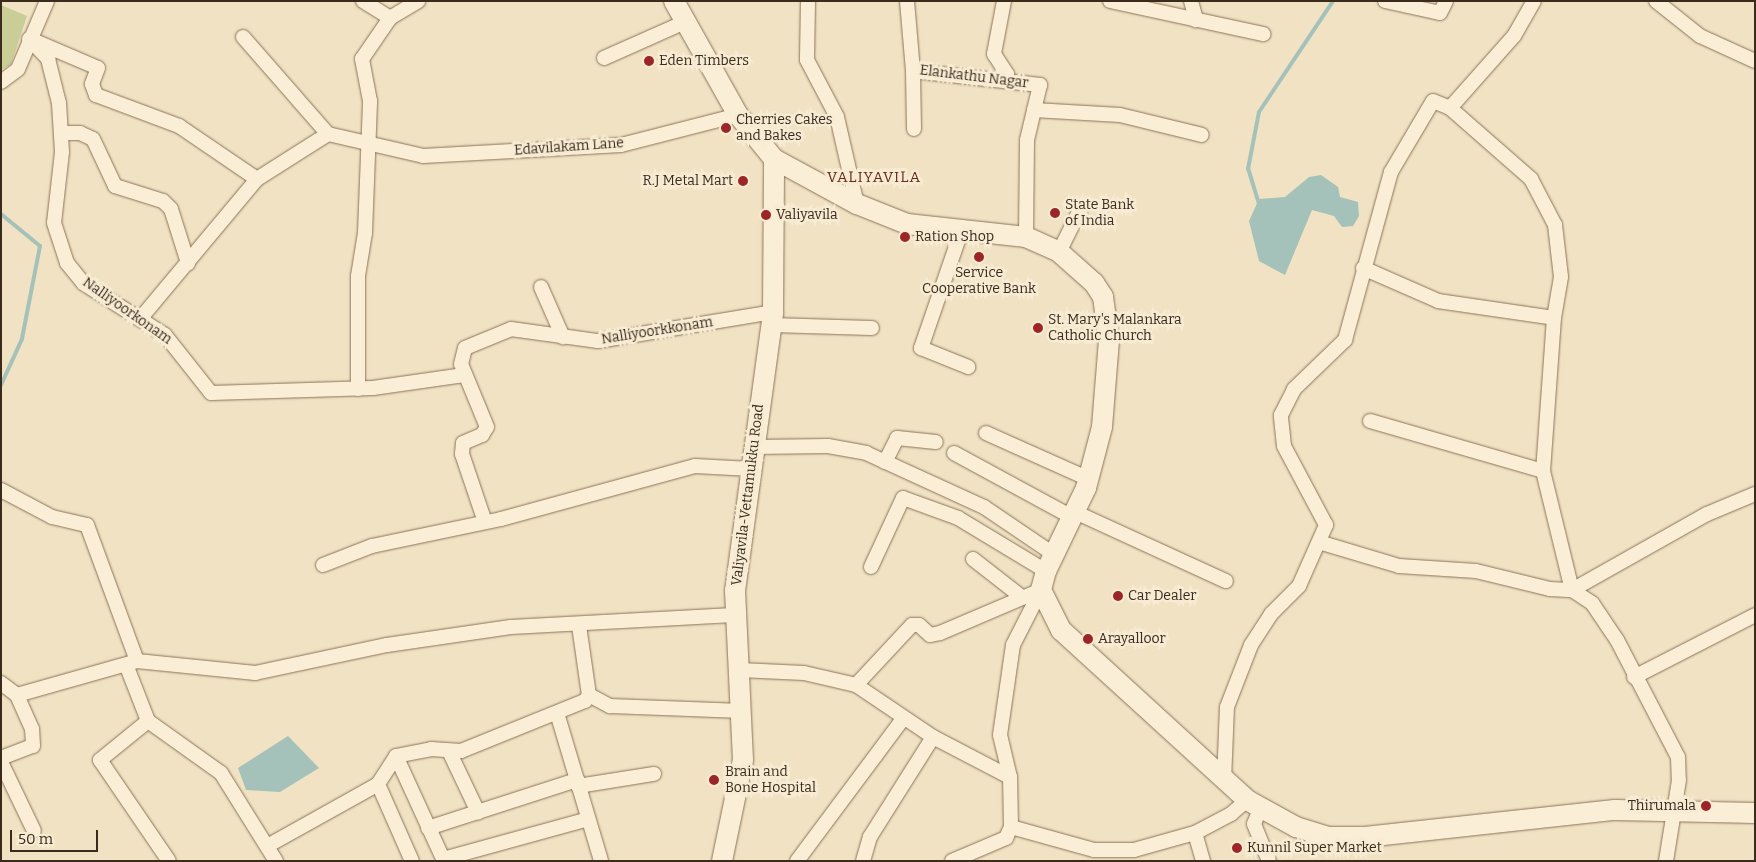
<!DOCTYPE html>
<html>
<head>
<meta charset="utf-8">
<style>
	body { margin:0 }
	#map { position:relative; width:1756px; height:862px; overflow:hidden; background:#f0e2c3; font-family:Bitter,serif }
	div>[style] { position:absolute }
	.green>* { inset:0; background:#c8ce96 }
	.water>* { inset:0; background:#a5c2ba }
	.stream>* { height:4px; margin:-2px; padding:0 2px; transform-origin:2px; border-radius:2px; background:#a5c2ba }
	.roads { filter:drop-shadow(0 0 1px #8b7359) drop-shadow(0 0 1px #8b7359) }
	.street>* { height:14px; margin:-7px; padding:0 7px; transform-origin:7px; border-radius:7px; background:#faefd6 }
	.secondary>* { height:20px; margin:-10px; padding:0 10px; transform-origin:10px; border-radius:10px; background:#faefd6 }
	.dots>* { width:14px; height:14px; translate:-50% -50%; box-sizing:border-box; border:2px solid #f7ecd3; border-radius:50% }
	span { translate:-50% -50%; white-space:nowrap; text-align:center; line-height:1.15; -webkit-text-stroke:5px #f7ecd3; paint-order:stroke }
	.poi-label { font-size:14px; color:#3a2b1d }
	.left { translate:0 -50%; text-align:left }
	.right { translate:-100% -50%; text-align:right }
	.street-label { font-size:14px; color:#3a2b1d }
	.neighbourhood-label { font-size:15px; color:#682b1b; letter-spacing:1px }
	.frame { position:absolute; inset:0; border:2px solid #3a2b1d; pointer-events:none }
	.scale { position:absolute; left:10px; top:830px; width:88px; height:22px; box-sizing:border-box; border:2px solid #3a2b1d; border-top:0; padding-left:6px; font-size:15px; line-height:18px; white-space:nowrap; color:#3a2b1d; -webkit-text-stroke:4px #f7ecd3; paint-order:stroke }
</style>
</head>
<body>
<div id="map">
	<div class="green">
		<i style="clip-path:polygon(1px 5px,27px 16px,11px 64px,1px 70px)"></i>
	</div>
	<div class="water">
		<i style="clip-path:polygon(1321px 175px,1338px 187px,1340px 197px,1358px 202px,1359px 216px,1353px 226px,1342px 227px,1334px 216px,1312px 210px,1285px 275px,1259px 261px,1249px 221px,1259px 199px,1285px 197px,1309px 177px)"></i>
		<i style="clip-path:polygon(288px 736px,319px 768px,280px 792px,246px 790px,238px 768px)"></i>
	</div>
	<div class="stream">
		<i style="left:1259px;top:204px;width:37px;rotate:-107deg"></i>
		<i style="left:1248px;top:169px;width:58px;rotate:-79.1deg"></i>
		<i style="left:1259px;top:112px;width:133px;rotate:-56.3deg"></i>
		<i style="left:1px;top:214px;width:50px;rotate:39.4deg"></i>
		<i style="left:40px;top:246px;width:95px;rotate:101deg"></i>
		<i style="left:22px;top:339px;width:51px;rotate:114.5deg"></i>
	</div>
	<div class="roads">
		<div class="street">
			<i style="left:363px;top:1px;width:32px;rotate:32deg"></i>
			<i style="left:808px;top:1px;width:59px;rotate:91deg"></i>
			<i style="left:807px;top:60px;width:64px;rotate:62.2deg"></i>
			<i style="left:837px;top:117px;width:89px;rotate:77.1deg"></i>
			<i style="left:907px;top:1px;width:70px;rotate:85.1deg"></i>
			<i style="left:913px;top:71px;width:128px;rotate:6.3deg"></i>
			<i style="left:1040px;top:85px;width:57px;rotate:103.3deg"></i>
			<i style="left:1027px;top:140px;width:97px;rotate:90.6deg"></i>
			<i style="left:1004px;top:1px;width:54px;rotate:100.7deg"></i>
			<i style="left:994px;top:54px;width:24px;rotate:57deg"></i>
			<i style="left:1007px;top:74px;width:6px;rotate:108deg"></i>
			<i style="left:1110px;top:1px;width:157px;rotate:12.2deg"></i>
			<i style="left:1191px;top:1px;width:20px;rotate:75deg"></i>
			<i style="left:1385px;top:1px;width:56px;rotate:12.3deg"></i>
			<i style="left:1440px;top:13px;width:13px;rotate:-63deg"></i>
			<i style="left:1656px;top:1px;width:56px;rotate:38.5deg"></i>
			<i style="left:1700px;top:36px;width:60px;rotate:24.4deg"></i>
			<i style="left:243px;top:37px;width:129px;rotate:48.8deg"></i>
			<i style="left:328px;top:134px;width:98px;rotate:13deg"></i>
			<i style="left:423px;top:156px;width:198px;rotate:-3.2deg"></i>
			<i style="left:621px;top:145px;width:121px;rotate:-14.4deg"></i>
			<i style="left:29px;top:39px;width:28px;rotate:46deg"></i>
			<i style="left:48px;top:59px;width:45px;rotate:76deg"></i>
			<i style="left:59px;top:103px;width:49px;rotate:86.5deg"></i>
			<i style="left:62px;top:152px;width:71px;rotate:96.4deg"></i>
			<i style="left:54px;top:223px;width:42px;rotate:72deg"></i>
			<i style="left:67px;top:263px;width:26px;rotate:51deg"></i>
			<i style="left:83px;top:283px;width:97px;rotate:32.4deg"></i>
			<i style="left:165px;top:335px;width:74px;rotate:51.6deg"></i>
			<i style="left:211px;top:393px;width:162px;rotate:-1.8deg"></i>
			<i style="left:373px;top:388px;width:92px;rotate:-8.1deg"></i>
			<i style="left:37px;top:42px;width:66px;rotate:23.1deg"></i>
			<i style="left:98px;top:68px;width:17px;rotate:111deg"></i>
			<i style="left:92px;top:84px;width:12px;rotate:70deg"></i>
			<i style="left:96px;top:95px;width:89px;rotate:20.5deg"></i>
			<i style="left:179px;top:126px;width:94px;rotate:34.2deg"></i>
			<i style="left:604px;top:58px;width:89px;rotate:-24deg"></i>
			<i style="left:913px;top:71px;width:58px;rotate:89deg"></i>
			<i style="left:1px;top:82px;width:21px;rotate:-37deg"></i>
			<i style="left:18px;top:69px;width:74px;rotate:-66.9deg"></i>
			<i style="left:1450px;top:108px;width:108px;rotate:41.2deg"></i>
			<i style="left:1531px;top:179px;width:52px;rotate:62.4deg"></i>
			<i style="left:1555px;top:225px;width:52px;rotate:83.4deg"></i>
			<i style="left:1561px;top:277px;width:42px;rotate:99.7deg"></i>
			<i style="left:1034px;top:110px;width:86px;rotate:3.3deg"></i>
			<i style="left:1120px;top:115px;width:84px;rotate:13.7deg"></i>
			<i style="left:62px;top:133px;width:18px"></i>
			<i style="left:80px;top:133px;width:14px;rotate:25deg"></i>
			<i style="left:93px;top:139px;width:52px;rotate:64.9deg"></i>
			<i style="left:115px;top:186px;width:50px;rotate:17.4deg"></i>
			<i style="left:163px;top:201px;width:11px;rotate:45deg"></i>
			<i style="left:171px;top:209px;width:57px;rotate:72.5deg"></i>
			<i style="left:961px;top:232px;width:123px;rotate:109deg"></i>
			<i style="left:921px;top:348px;width:51px;rotate:22deg"></i>
			<i style="left:1059px;top:252px;width:47px;rotate:-63.4deg"></i>
			<i style="left:1363px;top:268px;width:82px;rotate:23.7deg"></i>
			<i style="left:1438px;top:301px;width:117px;rotate:8.3deg"></i>
			<i style="left:1554px;top:318px;width:153px;rotate:94.1deg"></i>
			<i style="left:1543px;top:471px;width:122px;rotate:76.3deg"></i>
			<i style="left:1572px;top:590px;width:24px;rotate:33deg"></i>
			<i style="left:1592px;top:603px;width:45px;rotate:56deg"></i>
			<i style="left:1617px;top:640px;width:132px;rotate:62.5deg"></i>
			<i style="left:1678px;top:757px;width:23px;rotate:88deg"></i>
			<i style="left:1679px;top:780px;width:82px;rotate:99.1deg"></i>
			<i style="left:541px;top:287px;width:55px;rotate:66.3deg"></i>
			<i style="left:140px;top:319px;width:182px;rotate:-50.1deg"></i>
			<i style="left:257px;top:179px;width:84px;rotate:-32.4deg"></i>
			<i style="left:771px;top:325px;width:101px;rotate:1.7deg"></i>
			<i style="left:358px;top:389px;width:113px;rotate:-90deg"></i>
			<i style="left:358px;top:276px;width:44px;rotate:-80.8deg"></i>
			<i style="left:365px;top:233px;width:132px;rotate:-87.8deg"></i>
			<i style="left:370px;top:101px;width:43px;rotate:-100.8deg"></i>
			<i style="left:362px;top:59px;width:50px;rotate:-55.7deg"></i>
			<i style="left:390px;top:18px;width:33px;rotate:-31deg"></i>
			<i style="left:1370px;top:421px;width:180px;rotate:16.1deg"></i>
			<i style="left:986px;top:433px;width:113px;rotate:24.1deg"></i>
			<i style="left:754px;top:447px;width:74px;rotate:-0.8deg"></i>
			<i style="left:828px;top:446px;width:39px;rotate:10deg"></i>
			<i style="left:866px;top:453px;width:130px;rotate:24.6deg"></i>
			<i style="left:984px;top:507px;width:86px;rotate:34.1deg"></i>
			<i style="left:954px;top:453px;width:132px;rotate:28.5deg"></i>
			<i style="left:885px;top:462px;width:27px;rotate:-63deg"></i>
			<i style="left:897px;top:438px;width:39px;rotate:6deg"></i>
			<i style="left:1px;top:490px;width:58px;rotate:27.9deg"></i>
			<i style="left:52px;top:517px;width:36px;rotate:13deg"></i>
			<i style="left:87px;top:525px;width:145px;rotate:69.8deg"></i>
			<i style="left:1075px;top:512px;width:166px;rotate:24.6deg"></i>
			<i style="left:485px;top:522px;width:72px;rotate:-108.7deg"></i>
			<i style="left:462px;top:454px;width:11px;rotate:-85deg"></i>
			<i style="left:463px;top:443px;width:21px;rotate:-23deg"></i>
			<i style="left:482px;top:435px;width:9px;rotate:-58deg"></i>
			<i style="left:487px;top:427px;width:68px;rotate:-112.4deg"></i>
			<i style="left:461px;top:364px;width:16px;rotate:-76deg"></i>
			<i style="left:465px;top:348px;width:50px;rotate:-22.4deg"></i>
			<i style="left:511px;top:329px;width:88px;rotate:7.9deg"></i>
			<i style="left:598px;top:341px;width:177px;rotate:-9.4deg"></i>
			<i style="left:1322px;top:543px;width:80px;rotate:16.6deg"></i>
			<i style="left:1399px;top:566px;width:77px;rotate:3.7deg"></i>
			<i style="left:1476px;top:571px;width:76px;rotate:13.7deg"></i>
			<i style="left:1550px;top:589px;width:22px;rotate:3deg"></i>
			<i style="left:1572px;top:590px;width:155px;rotate:-29.4deg"></i>
			<i style="left:1707px;top:514px;width:52px;rotate:-22.6deg"></i>
			<i style="left:973px;top:559px;width:63px;rotate:38deg"></i>
			<i style="left:323px;top:565px;width:53px;rotate:-21.2deg"></i>
			<i style="left:372px;top:546px;width:132px;rotate:-11.8deg"></i>
			<i style="left:501px;top:519px;width:201px;rotate:-15.3deg"></i>
			<i style="left:695px;top:466px;width:56px;rotate:3.1deg"></i>
			<i style="left:871px;top:567px;width:76px;rotate:-65.1deg"></i>
			<i style="left:903px;top:498px;width:59px;rotate:20deg"></i>
			<i style="left:958px;top:518px;width:103px;rotate:31.1deg"></i>
			<i style="left:127px;top:667px;width:58px;rotate:68.7deg"></i>
			<i style="left:148px;top:721px;width:62px;rotate:140.9deg"></i>
			<i style="left:100px;top:760px;width:122px;rotate:55.7deg"></i>
			<i style="left:740px;top:670px;width:64px;rotate:2.7deg"></i>
			<i style="left:804px;top:673px;width:53px;rotate:13deg"></i>
			<i style="left:856px;top:685px;width:93px;rotate:34deg"></i>
			<i style="left:933px;top:737px;width:87px;rotate:27.5deg"></i>
			<i style="left:1634px;top:677px;width:136px;rotate:-27.1deg"></i>
			<i style="left:1px;top:683px;width:20px;rotate:37deg"></i>
			<i style="left:17px;top:695px;width:125px;rotate:-15.8deg"></i>
			<i style="left:137px;top:661px;width:119px;rotate:5.8deg"></i>
			<i style="left:255px;top:673px;width:135px;rotate:-12deg"></i>
			<i style="left:387px;top:645px;width:125px;rotate:-8.3deg"></i>
			<i style="left:511px;top:627px;width:223px;rotate:-3.1deg"></i>
			<i style="left:856px;top:685px;width:82px;rotate:-47deg"></i>
			<i style="left:912px;top:625px;width:7px"></i>
			<i style="left:919px;top:625px;width:15px;rotate:42deg"></i>
			<i style="left:930px;top:635px;width:10px;rotate:-11deg"></i>
			<i style="left:940px;top:633px;width:110px;rotate:-23.1deg"></i>
			<i style="left:589px;top:695px;width:24px;rotate:28deg"></i>
			<i style="left:610px;top:706px;width:132px;rotate:2.2deg"></i>
			<i style="left:557px;top:713px;width:154px;rotate:73.4deg"></i>
			<i style="left:148px;top:721px;width:90px;rotate:35.5deg"></i>
			<i style="left:221px;top:773px;width:104px;rotate:58deg"></i>
			<i style="left:449px;top:751px;width:68px;rotate:64.6deg"></i>
			<i style="left:396px;top:756px;width:115px;rotate:65.4deg"></i>
			<i style="left:1px;top:758px;width:34px;rotate:-21deg"></i>
			<i style="left:33px;top:746px;width:17px;rotate:-93deg"></i>
			<i style="left:32px;top:729px;width:37px;rotate:-114deg"></i>
			<i style="left:1px;top:762px;width:76px;rotate:64.4deg"></i>
			<i style="left:1224px;top:781px;width:74px;rotate:-87.7deg"></i>
			<i style="left:1227px;top:707px;width:66px;rotate:-68.8deg"></i>
			<i style="left:1251px;top:645px;width:37px;rotate:-57deg"></i>
			<i style="left:1271px;top:614px;width:40px;rotate:-45deg"></i>
			<i style="left:1299px;top:586px;width:67px;rotate:-66.1deg"></i>
			<i style="left:1326px;top:525px;width:89px;rotate:-118deg"></i>
			<i style="left:1284px;top:446px;width:31px;rotate:-96deg"></i>
			<i style="left:1281px;top:415px;width:29px;rotate:-63deg"></i>
			<i style="left:1294px;top:389px;width:71px;rotate:-43.9deg"></i>
			<i style="left:1345px;top:340px;width:174px;rotate:-74.7deg"></i>
			<i style="left:1391px;top:172px;width:82px;rotate:-59.4deg"></i>
			<i style="left:1433px;top:101px;width:18px;rotate:22deg"></i>
			<i style="left:1450px;top:108px;width:96px;rotate:-48.4deg"></i>
			<i style="left:1514px;top:36px;width:40px;rotate:-60.3deg"></i>
			<i style="left:378px;top:784px;width:84px;rotate:66.2deg"></i>
			<i style="left:578px;top:786px;width:77px;rotate:-9deg"></i>
			<i style="left:1260px;top:809px;width:16px;rotate:112deg"></i>
			<i style="left:1254px;top:824px;width:40px;rotate:68deg"></i>
			<i style="left:1011px;top:827px;width:86px;rotate:15.5deg"></i>
			<i style="left:1094px;top:850px;width:40px"></i>
			<i style="left:1134px;top:850px;width:63px;rotate:-15.6deg"></i>
			<i style="left:1195px;top:833px;width:41px;rotate:-27.8deg"></i>
			<i style="left:1231px;top:814px;width:21px;rotate:-41deg"></i>
			<i style="left:428px;top:828px;width:157px;rotate:-17.9deg"></i>
			<i style="left:1195px;top:833px;width:29px;rotate:74deg"></i>
			<i style="left:269px;top:845px;width:125px;rotate:-29.2deg"></i>
			<i style="left:378px;top:784px;width:33px;rotate:-57deg"></i>
			<i style="left:396px;top:756px;width:36px;rotate:-11deg"></i>
			<i style="left:431px;top:749px;width:30px;rotate:4deg"></i>
			<i style="left:461px;top:751px;width:134px;rotate:-22deg"></i>
			<i style="left:585px;top:701px;width:7px;rotate:-56deg"></i>
			<i style="left:589px;top:695px;width:70px;rotate:-98.2deg"></i>
			<i style="left:443px;top:859px;width:150px;rotate:-15.4deg"></i>
			<i style="left:797px;top:861px;width:177px;rotate:-53.3deg"></i>
			<i style="left:863px;top:861px;width:25px;rotate:-74deg"></i>
			<i style="left:870px;top:837px;width:118px;rotate:-57.8deg"></i>
			<i style="left:952px;top:861px;width:59px;rotate:-23.1deg"></i>
			<i style="left:1006px;top:838px;width:12px;rotate:-66deg"></i>
			<i style="left:1011px;top:827px;width:50px;rotate:-91.1deg"></i>
			<i style="left:1010px;top:777px;width:43px;rotate:-103.4deg"></i>
			<i style="left:1000px;top:735px;width:91px;rotate:-81.8deg"></i>
			<i style="left:1013px;top:645px;width:62px;rotate:-63deg"></i>
		</div>
		<div class="secondary">
			<i style="left:674px;top:1px;width:131px;rotate:60.7deg"></i>
			<i style="left:738px;top:115px;width:57px;rotate:50.7deg"></i>
			<i style="left:774px;top:159px;width:94px;rotate:28.5deg"></i>
			<i style="left:857px;top:204px;width:54px;rotate:21.8deg"></i>
			<i style="left:907px;top:224px;width:120px;rotate:6.2deg"></i>
			<i style="left:1026px;top:237px;width:36px;rotate:24deg"></i>
			<i style="left:1059px;top:252px;width:47px;rotate:41.5deg"></i>
			<i style="left:1094px;top:283px;width:17px;rotate:57deg"></i>
			<i style="left:1103px;top:297px;width:43px;rotate:82.1deg"></i>
			<i style="left:1109px;top:340px;width:87px;rotate:94.6deg"></i>
			<i style="left:1102px;top:427px;width:63px;rotate:104.7deg"></i>
			<i style="left:1086px;top:488px;width:92px;rotate:115.7deg"></i>
			<i style="left:1046px;top:571px;width:20px;rotate:105deg"></i>
			<i style="left:1041px;top:590px;width:45px;rotate:63.4deg"></i>
			<i style="left:1061px;top:630px;width:252px;rotate:42.4deg"></i>
			<i style="left:1247px;top:800px;width:56px;rotate:28.9deg"></i>
			<i style="left:1296px;top:827px;width:34px;rotate:17deg"></i>
			<i style="left:1329px;top:837px;width:36px"></i>
			<i style="left:1365px;top:837px;width:251px;rotate:-6.2deg"></i>
			<i style="left:1615px;top:810px;width:140px;rotate:1.2deg"></i>
			<i style="left:722px;top:861px;width:103px;rotate:-78.3deg"></i>
			<i style="left:743px;top:760px;width:169px;rotate:-92.7deg"></i>
			<i style="left:735px;top:591px;width:282px;rotate:-82.2deg"></i>
			<i style="left:773px;top:312px;width:153px;rotate:-89.6deg"></i>
		</div>
	</div>
	<div class="dots">
		<i style="left:649px;top:61px;background:#9c2627"></i>
		<i style="left:726px;top:128px;background:#9c2627"></i>
		<i style="left:743px;top:181px;background:#9c2627"></i>
		<i style="left:1055px;top:213px;background:#9c2627"></i>
		<i style="left:766px;top:215px;background:#9c2627"></i>
		<i style="left:905px;top:237px;background:#9c2627"></i>
		<i style="left:979px;top:257px;background:#9c2627"></i>
		<i style="left:1038px;top:328px;background:#9c2627"></i>
		<i style="left:1118px;top:596px;background:#9c2627"></i>
		<i style="left:1088px;top:639px;background:#9c2627"></i>
		<i style="left:714px;top:780px;background:#9c2627"></i>
		<i style="left:1706px;top:806px;background:#9c2627"></i>
		<i style="left:1237px;top:848px;background:#9c2627"></i>
	</div>
	<div class="poi-label">
		<span class="left" style="left:659px;top:61px">Eden Timbers</span>
		<span class="left" style="left:736px;top:128px">Cherries Cakes<br>and Bakes</span>
		<span class="right" style="left:733px;top:181px">R.J Metal Mart</span>
		<span class="left" style="left:1065px;top:213px">State Bank<br>of India</span>
		<span class="left" style="left:776px;top:215px">Valiyavila</span>
		<span class="left" style="left:915px;top:237px">Ration Shop</span>
		<span style="left:979px;top:281px">Service<br>Cooperative Bank</span>
		<span class="left" style="left:1048px;top:328px">St. Mary's Malankara<br>Catholic Church</span>
		<span class="left" style="left:1128px;top:596px">Car Dealer</span>
		<span class="left" style="left:1098px;top:639px">Arayalloor</span>
		<span class="left" style="left:725px;top:780px">Brain and<br>Bone Hospital</span>
		<span class="right" style="left:1696px;top:806px">Thirumala</span>
		<span class="left" style="left:1247px;top:848px">Kunnil Super Market</span>
	</div>
	<div class="street-label">
		<span style="left:974px;top:77px;rotate:7deg">Elankathu Nagar</span>
		<span style="left:569px;top:147px;rotate:-4deg">Edavilakam Lane</span>
		<span style="left:127px;top:311px;rotate:35deg">Nalliyoorkonam</span>
		<span style="left:657px;top:331px;rotate:-9deg">Nalliyoorkkonam</span>
		<span style="left:748px;top:495px;rotate:-83deg">Valiyavila-Vettamukku Road</span>
	</div>
	<div class="neighbourhood-label">
		<span style="left:874px;top:178px">VALIYAVILA</span>
	</div>
	<div class="frame"></div>
	<div class="scale">50 m</div>
</div>
</body>
</html>
